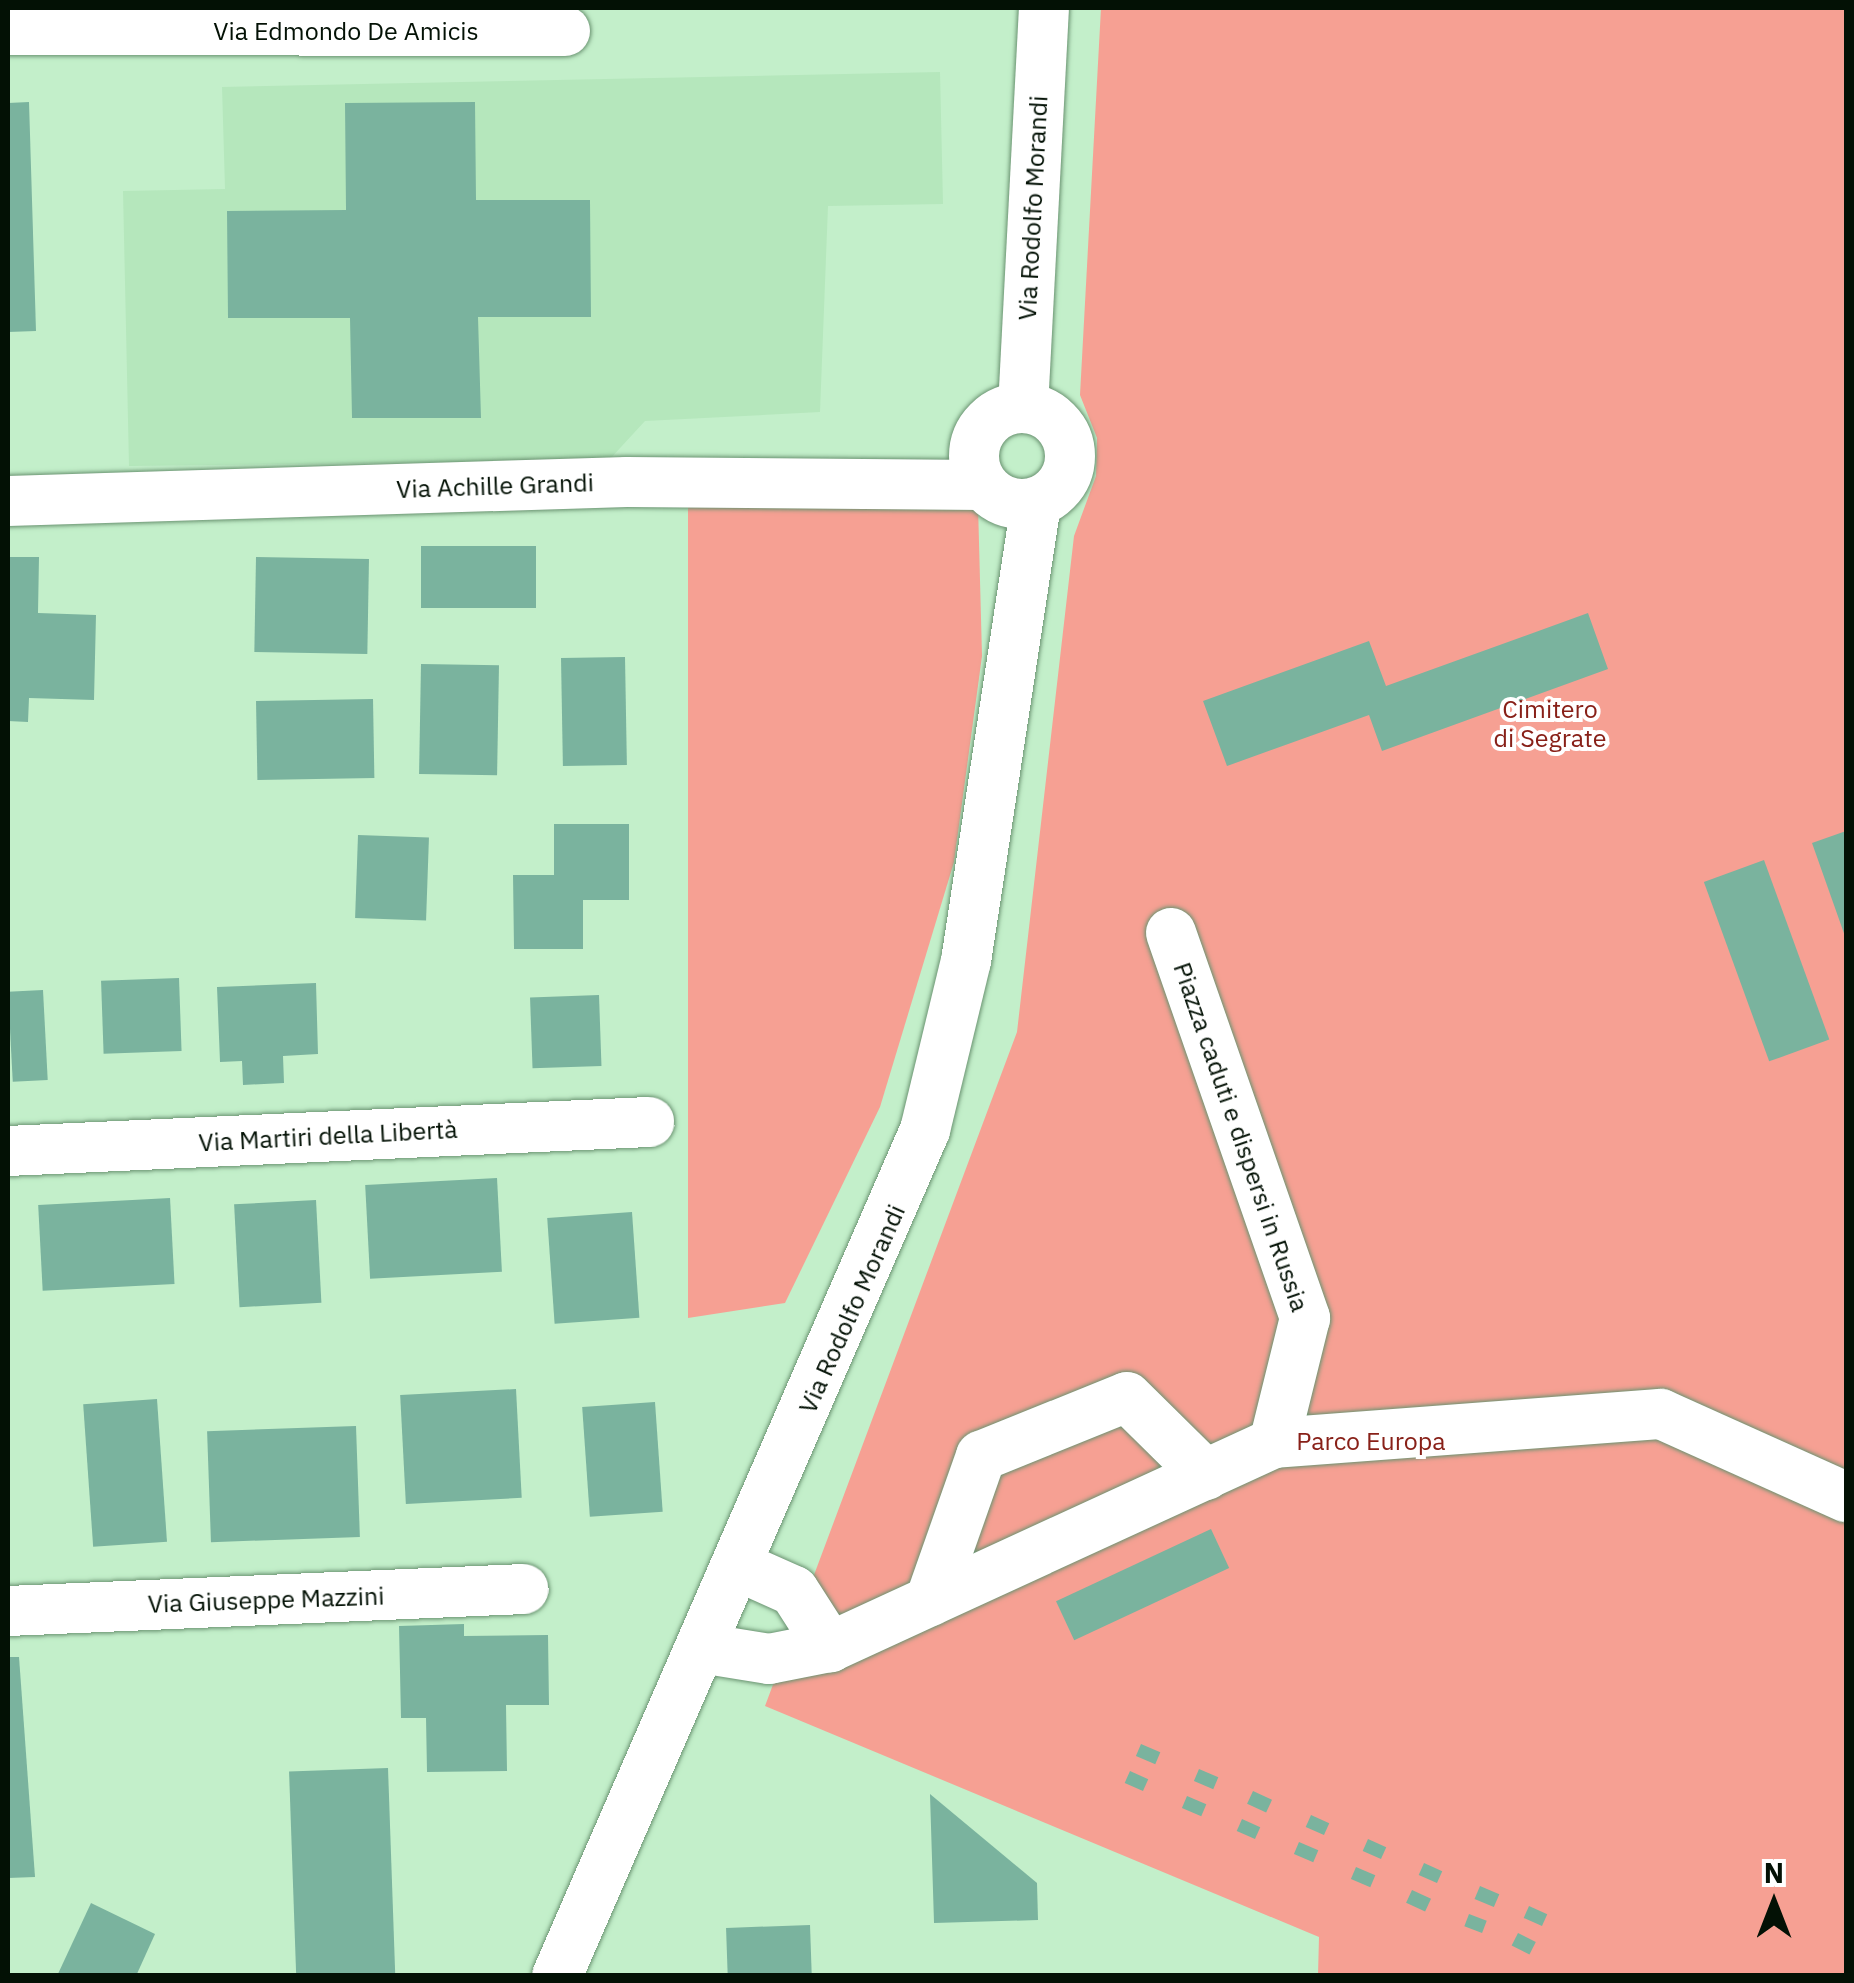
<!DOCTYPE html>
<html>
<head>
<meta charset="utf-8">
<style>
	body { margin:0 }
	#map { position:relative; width:1854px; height:1983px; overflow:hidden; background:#c3efca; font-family:"IBM Plex Sans",sans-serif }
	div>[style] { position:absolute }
	.built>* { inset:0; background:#b5e7bc }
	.green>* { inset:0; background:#f6a093 }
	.building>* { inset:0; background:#7ab39e; transform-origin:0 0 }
	.roads { filter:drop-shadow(0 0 2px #6a9371) drop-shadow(0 0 2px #6a9371) }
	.minor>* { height:50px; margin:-25px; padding:0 25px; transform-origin:25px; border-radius:25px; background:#fff }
	.minor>.ring { margin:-25px; padding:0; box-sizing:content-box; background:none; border:50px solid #fff; border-radius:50% }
	span { translate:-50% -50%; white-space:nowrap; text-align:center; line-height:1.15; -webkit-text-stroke:8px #fff; paint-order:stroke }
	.street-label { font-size:25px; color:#031105 }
	.park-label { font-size:25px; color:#882018 }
	.frame { position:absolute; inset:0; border:10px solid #031105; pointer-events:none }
	.north { position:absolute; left:1724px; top:1853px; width:100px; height:100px; -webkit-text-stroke:8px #fff; paint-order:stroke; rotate:0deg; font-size:28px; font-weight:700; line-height:40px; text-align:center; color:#031105 }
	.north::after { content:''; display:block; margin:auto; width:35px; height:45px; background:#031105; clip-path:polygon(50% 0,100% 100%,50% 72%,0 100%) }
</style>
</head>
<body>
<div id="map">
	<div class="built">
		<i style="clip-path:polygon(940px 72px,943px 204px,828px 206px,820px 412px,645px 421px,609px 460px,129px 466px,123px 191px,225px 189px,222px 87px)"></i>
	</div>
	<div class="green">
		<i style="clip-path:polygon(1101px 8px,1846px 8px,1846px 1975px,1318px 1975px,1319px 1937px,765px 1706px,1017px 1032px,1074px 536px,1096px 476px,1097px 438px,1080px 395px)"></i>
		<i style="clip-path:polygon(688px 503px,978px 505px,982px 656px,954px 862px,880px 1107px,785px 1303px,688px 1318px)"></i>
	</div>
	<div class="building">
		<i style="clip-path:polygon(29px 102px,36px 331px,8px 332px,8px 103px)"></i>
		<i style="clip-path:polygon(475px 102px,476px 200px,590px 200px,591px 317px,478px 317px,481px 418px,352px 418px,350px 318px,228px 318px,227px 211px,346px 210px,345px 103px)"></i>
		<i style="left:421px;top:546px;width:115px;height:62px"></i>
		<i style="clip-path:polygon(8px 557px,39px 557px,38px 613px,96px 615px,94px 700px,29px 698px,28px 722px,8px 721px)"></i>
		<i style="left:256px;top:557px;width:113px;height:95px;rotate:1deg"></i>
		<i style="clip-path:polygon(1588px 613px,1608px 669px,1382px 751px,1369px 715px,1227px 766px,1203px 701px,1369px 641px,1386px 686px)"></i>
		<i style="left:625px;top:657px;width:108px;height:64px;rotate:89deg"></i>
		<i style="left:421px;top:664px;width:78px;height:110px;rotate:1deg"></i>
		<i style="left:373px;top:699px;width:79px;height:117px;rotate:89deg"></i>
		<i style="clip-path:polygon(554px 824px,629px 824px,629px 900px,583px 900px,583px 949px,514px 949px,513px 875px,554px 875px)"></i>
		<i style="clip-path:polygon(1846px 831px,1846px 939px,1812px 843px)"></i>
		<i style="left:358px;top:835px;width:71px;height:83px;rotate:2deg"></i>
		<i style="left:1764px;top:860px;width:191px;height:64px;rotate:70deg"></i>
		<i style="left:179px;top:978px;width:73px;height:78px;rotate:88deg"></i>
		<i style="clip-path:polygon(316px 983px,318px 1054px,283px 1056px,284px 1083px,243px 1085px,242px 1061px,220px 1062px,217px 987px)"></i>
		<i style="left:43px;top:990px;width:90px;height:35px;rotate:87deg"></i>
		<i style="left:599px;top:995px;width:71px;height:69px;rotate:88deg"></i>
		<i style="left:497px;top:1178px;width:94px;height:132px;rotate:87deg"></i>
		<i style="left:170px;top:1198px;width:86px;height:132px;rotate:87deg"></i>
		<i style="left:316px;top:1200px;width:103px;height:82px;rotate:87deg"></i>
		<i style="left:632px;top:1212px;width:106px;height:85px;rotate:86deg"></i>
		<i style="left:516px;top:1389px;width:109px;height:116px;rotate:87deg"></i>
		<i style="left:157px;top:1399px;width:143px;height:74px;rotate:86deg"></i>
		<i style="left:655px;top:1402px;width:110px;height:73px;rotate:86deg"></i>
		<i style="left:356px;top:1426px;width:111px;height:149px;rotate:88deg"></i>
		<i style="left:1211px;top:1529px;width:43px;height:171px;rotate:65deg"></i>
		<i style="clip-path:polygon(464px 1624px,464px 1636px,548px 1635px,549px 1705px,506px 1705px,507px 1771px,427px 1772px,426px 1718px,401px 1718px,399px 1626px)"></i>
		<i style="clip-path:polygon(8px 1657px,19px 1657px,35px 1877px,8px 1878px)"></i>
		<i style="left:1141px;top:1744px;width:21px;height:13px;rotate:23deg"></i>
		<i style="left:388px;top:1768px;width:208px;height:99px;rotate:88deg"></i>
		<i style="left:1199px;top:1769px;width:21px;height:13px;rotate:23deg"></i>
		<i style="left:1130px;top:1771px;width:20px;height:13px;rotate:24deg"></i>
		<i style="left:1253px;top:1791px;width:21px;height:14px;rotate:25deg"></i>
		<i style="clip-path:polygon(930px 1794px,1037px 1883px,1038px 1920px,934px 1923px)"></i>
		<i style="left:1187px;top:1796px;width:21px;height:13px;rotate:23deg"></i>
		<i style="left:1311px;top:1815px;width:20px;height:13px;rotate:24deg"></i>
		<i style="left:1242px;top:1819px;width:20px;height:13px;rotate:24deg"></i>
		<i style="left:1368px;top:1839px;width:20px;height:13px;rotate:24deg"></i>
		<i style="left:1299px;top:1842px;width:21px;height:13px;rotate:23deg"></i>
		<i style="left:1424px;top:1863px;width:20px;height:13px;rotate:24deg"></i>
		<i style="left:1356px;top:1867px;width:21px;height:13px;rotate:23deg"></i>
		<i style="left:1480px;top:1886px;width:21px;height:14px;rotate:23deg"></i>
		<i style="left:1412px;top:1890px;width:21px;height:14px;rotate:25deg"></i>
		<i style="clip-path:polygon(91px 1903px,155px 1934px,136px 1976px,57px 1976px)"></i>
		<i style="left:1529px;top:1906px;width:20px;height:13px;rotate:24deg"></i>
		<i style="left:1469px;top:1914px;width:19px;height:13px;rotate:21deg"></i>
		<i style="left:810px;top:1925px;width:51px;height:84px;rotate:88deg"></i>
		<i style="left:1518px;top:1933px;width:20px;height:14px;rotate:27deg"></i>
	</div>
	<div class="roads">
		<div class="minor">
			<i style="left:8px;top:30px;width:557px;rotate:0.1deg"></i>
			<i style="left:1023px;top:408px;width:401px;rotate:-87deg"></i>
			<i class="ring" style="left:974px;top:408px;width:46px;height:46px"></i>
			<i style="left:8px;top:501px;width:619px;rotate:-1.76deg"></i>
			<i style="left:627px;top:482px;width:356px;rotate:0.5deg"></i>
			<i style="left:1171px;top:933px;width:408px;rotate:70.8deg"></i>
			<i style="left:1305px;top:1318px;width:129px;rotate:103.9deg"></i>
			<i style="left:8px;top:1151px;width:642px;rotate:-2.59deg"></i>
			<i style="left:738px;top:1566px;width:61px;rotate:24.1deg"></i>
			<i style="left:794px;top:1591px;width:67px;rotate:57.3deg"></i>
			<i style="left:930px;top:1601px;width:154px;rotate:-70.6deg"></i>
			<i style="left:981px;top:1456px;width:157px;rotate:-22deg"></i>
			<i style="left:1127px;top:1397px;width:111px;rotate:44.6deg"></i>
			<i style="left:8px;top:1611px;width:516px;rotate:-2.44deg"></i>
			<i style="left:701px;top:1648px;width:69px;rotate:9.2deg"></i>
			<i style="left:769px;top:1659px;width:62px;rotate:-11.1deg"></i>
			<i style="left:830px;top:1647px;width:489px;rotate:-24.7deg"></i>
			<i style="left:1274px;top:1443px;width:388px;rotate:-4.3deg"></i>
			<i style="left:1661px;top:1414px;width:203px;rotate:24.2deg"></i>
			<i style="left:557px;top:1976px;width:923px;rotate:-66.49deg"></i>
			<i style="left:925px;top:1130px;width:174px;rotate:-76.4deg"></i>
			<i style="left:966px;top:961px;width:464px;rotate:-81.3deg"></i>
		</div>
	</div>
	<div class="street-label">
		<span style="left:346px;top:31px">Via Edmondo De Amicis</span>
		<span style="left:1033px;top:208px;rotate:-87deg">Via Rodolfo Morandi</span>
		<span style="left:495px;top:486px;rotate:-2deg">Via Achille Grandi</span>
		<span style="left:328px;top:1136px;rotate:-3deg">Via Martiri della Libertà</span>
		<span style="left:1241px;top:1137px;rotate:71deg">Piazza caduti e dispersi in Russia</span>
		<span style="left:852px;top:1309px;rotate:-66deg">Via Rodolfo Morandi</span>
		<span style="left:266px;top:1600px;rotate:-2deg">Via Giuseppe Mazzini</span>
	</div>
	<div class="park-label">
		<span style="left:1550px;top:724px">Cimitero<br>di Segrate</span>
		<span style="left:1371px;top:1441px">Parco Europa</span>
	</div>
	<div class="frame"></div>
	<div class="north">N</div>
</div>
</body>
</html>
